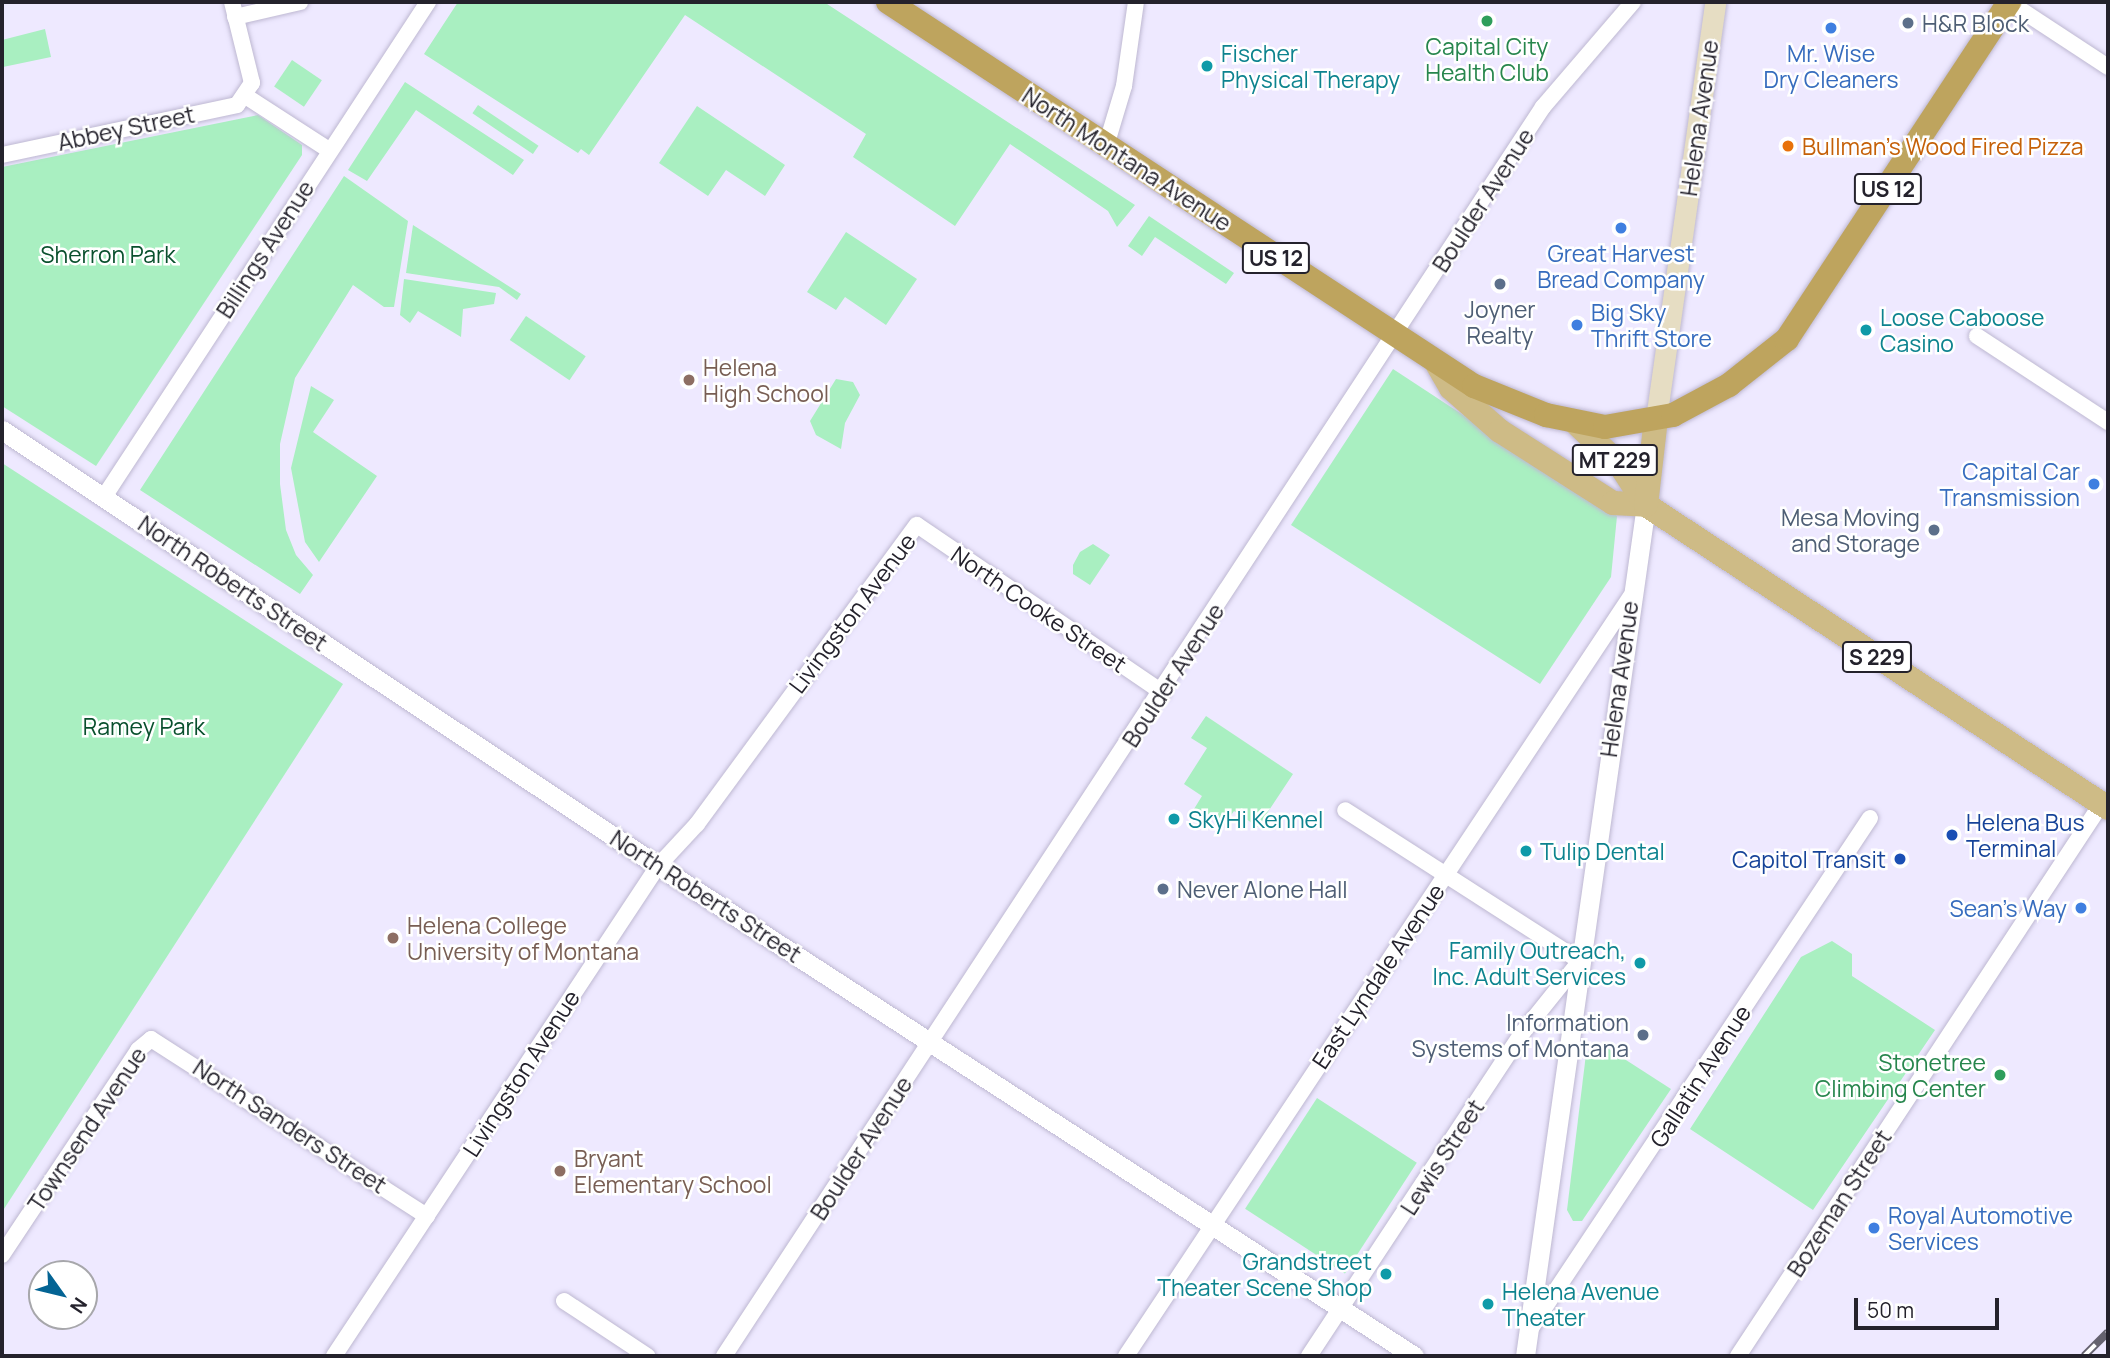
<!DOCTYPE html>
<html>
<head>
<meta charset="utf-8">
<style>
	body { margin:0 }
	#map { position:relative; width:2110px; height:1358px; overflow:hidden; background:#eee9ff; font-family:Manrope,sans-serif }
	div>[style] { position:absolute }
	.green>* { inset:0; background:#a9efc1; transform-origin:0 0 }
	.roads { filter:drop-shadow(0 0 2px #beb8d2) drop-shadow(0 0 2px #beb8d2) }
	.minor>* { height:16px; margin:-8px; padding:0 8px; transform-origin:8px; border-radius:8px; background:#fff }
	.tertiary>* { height:19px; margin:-9.5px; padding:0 9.5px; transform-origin:9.5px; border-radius:9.5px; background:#fff }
	.secondary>* { height:21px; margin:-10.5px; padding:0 10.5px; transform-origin:10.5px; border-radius:10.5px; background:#e6ddc3 }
	.primary>* { height:24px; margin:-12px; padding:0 12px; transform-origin:12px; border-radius:12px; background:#cebb86 }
	.trunk>* { height:24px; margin:-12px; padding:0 12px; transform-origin:12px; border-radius:12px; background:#bea45e }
	.rail>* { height:8px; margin-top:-4px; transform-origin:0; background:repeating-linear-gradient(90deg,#fff 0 16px,#65626f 0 32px); box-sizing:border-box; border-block:2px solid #65626f }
	.dots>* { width:19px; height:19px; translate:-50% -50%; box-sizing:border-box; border:4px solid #fff; border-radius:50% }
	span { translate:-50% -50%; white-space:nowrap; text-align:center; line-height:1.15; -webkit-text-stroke:5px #fff; paint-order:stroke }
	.shield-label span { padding:2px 5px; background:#fff; border:2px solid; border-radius:5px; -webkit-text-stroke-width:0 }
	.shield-label { font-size:21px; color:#24222c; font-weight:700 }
	.service-label { font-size:23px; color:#4e5e75 }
	.left { translate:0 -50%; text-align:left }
	.right { translate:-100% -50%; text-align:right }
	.leisure-label { font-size:23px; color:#27864d }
	.culture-label { font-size:23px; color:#0d838f }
	.shop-label { font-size:23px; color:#366cbe }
	.street-label { font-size:23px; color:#24222c }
	.food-label { font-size:23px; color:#c56008 }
	.park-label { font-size:23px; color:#09502d }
	.education-label { font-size:23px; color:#785e54 }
	.transit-label { font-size:23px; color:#164399 }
	.frame { position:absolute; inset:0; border:4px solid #24222c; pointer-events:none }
	.north { position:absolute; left:28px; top:1260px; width:70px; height:70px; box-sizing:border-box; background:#fff; border:2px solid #a7a7ab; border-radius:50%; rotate:124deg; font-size:19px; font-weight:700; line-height:28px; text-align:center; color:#24222c }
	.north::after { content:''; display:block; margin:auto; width:24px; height:32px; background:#046494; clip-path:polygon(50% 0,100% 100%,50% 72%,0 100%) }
	.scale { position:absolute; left:1854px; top:1298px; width:145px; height:32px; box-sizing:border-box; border:4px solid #24222c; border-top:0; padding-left:9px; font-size:21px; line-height:24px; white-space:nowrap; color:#24222c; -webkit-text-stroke:5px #fff; paint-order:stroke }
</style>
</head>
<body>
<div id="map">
	<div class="green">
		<i style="clip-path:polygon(458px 2px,824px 2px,1135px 205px,1117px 227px,1108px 211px,1010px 144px,955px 226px,853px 157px,866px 134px,685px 15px,589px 155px,581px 149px,578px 153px,424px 54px)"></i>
		<i style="clip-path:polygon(45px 29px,51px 57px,3px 67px,2px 40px)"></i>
		<i style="left:292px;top:60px;width:36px;height:32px;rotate:34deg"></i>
		<i style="clip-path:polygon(405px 82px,524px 160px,513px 175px,416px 110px,367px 181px,348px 170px)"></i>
		<i style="left:478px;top:105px;width:73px;height:10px;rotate:34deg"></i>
		<i style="clip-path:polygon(697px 106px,785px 165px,765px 196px,726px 170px,708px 196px,659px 163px)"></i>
		<i style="clip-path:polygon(258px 115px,302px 145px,302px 155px,96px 466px,2px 406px,2px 167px)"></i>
		<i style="clip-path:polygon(344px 176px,408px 221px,394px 307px,384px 307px,353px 285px,295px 378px,280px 444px,280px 484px,286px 530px,296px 555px,313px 575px,300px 594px,140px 490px)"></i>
		<i style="clip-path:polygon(1149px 216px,1234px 273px,1226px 284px,1155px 237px,1142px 256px,1128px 246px)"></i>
		<i style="clip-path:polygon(413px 225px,521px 294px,517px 300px,499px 287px,406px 273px)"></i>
		<i style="clip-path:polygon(846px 232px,917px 279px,886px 325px,845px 297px,836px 310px,807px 292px)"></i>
		<i style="clip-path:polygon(404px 279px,496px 293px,494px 304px,463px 309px,461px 337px,418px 311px,410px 323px,400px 315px)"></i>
		<i style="left:526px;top:316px;width:72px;height:29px;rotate:34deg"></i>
		<i style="clip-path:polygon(1393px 369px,1617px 516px,1611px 577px,1540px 684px,1291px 525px)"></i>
		<i style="clip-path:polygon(836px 379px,853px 382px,860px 395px,845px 423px,841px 449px,816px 435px,810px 421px)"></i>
		<i style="clip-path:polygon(311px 386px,334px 400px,313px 432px,377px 476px,319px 562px,305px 542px,291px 468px)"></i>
		<i style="clip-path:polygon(2px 463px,343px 684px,2px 1212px)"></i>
		<i style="clip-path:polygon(1093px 544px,1110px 555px,1090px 585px,1073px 574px,1073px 565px,1080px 552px)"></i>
		<i style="clip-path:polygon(1206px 716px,1293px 774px,1258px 827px,1234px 811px,1224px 825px,1194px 809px,1202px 796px,1184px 784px,1207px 748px,1191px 738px)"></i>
		<i style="clip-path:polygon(1832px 941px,1852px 954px,1852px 976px,1935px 1030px,1813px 1210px,1690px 1129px,1801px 957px)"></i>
		<i style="clip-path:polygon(1598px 1042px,1671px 1089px,1582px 1221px,1573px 1221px,1567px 1210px,1586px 1054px)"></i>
		<i style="left:1317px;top:1098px;width:119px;height:132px;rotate:33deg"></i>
	</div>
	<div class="roads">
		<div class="minor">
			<i style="left:2009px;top:2px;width:118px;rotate:33.3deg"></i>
			<i style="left:235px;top:17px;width:67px;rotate:-13deg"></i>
			<i style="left:247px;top:97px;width:98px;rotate:32.9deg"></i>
			<i style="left:1106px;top:146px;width:63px;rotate:-73.3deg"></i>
			<i style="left:1124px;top:86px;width:85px;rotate:-81.9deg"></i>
			<i style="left:2px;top:155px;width:240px;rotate:-12deg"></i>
			<i style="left:237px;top:105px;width:27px;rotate:-56deg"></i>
			<i style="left:252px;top:83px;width:83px;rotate:-103.9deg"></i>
			<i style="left:1977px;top:336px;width:157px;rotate:33.3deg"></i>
			<i style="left:104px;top:497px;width:592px;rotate:-56.79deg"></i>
			<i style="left:2px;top:1255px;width:246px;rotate:-56.4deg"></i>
			<i style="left:138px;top:1050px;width:17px;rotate:-40deg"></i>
			<i style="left:151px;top:1039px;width:328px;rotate:32.7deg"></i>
			<i style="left:564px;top:1301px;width:100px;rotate:33.5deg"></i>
			<i style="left:1529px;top:1331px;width:616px;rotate:-56.39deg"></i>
			<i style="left:334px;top:1356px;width:587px;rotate:-56.53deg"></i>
			<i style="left:658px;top:866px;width:57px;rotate:-47.1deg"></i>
			<i style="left:697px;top:824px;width:371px;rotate:-53.7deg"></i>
			<i style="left:917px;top:525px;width:297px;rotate:34.3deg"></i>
			<i style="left:724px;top:1356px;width:1494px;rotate:-56.75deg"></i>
			<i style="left:1543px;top:107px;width:138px;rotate:-49.4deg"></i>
			<i style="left:1126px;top:1356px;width:912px;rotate:-56.4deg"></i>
			<i style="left:1309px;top:1356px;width:388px;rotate:-56.6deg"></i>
			<i style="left:1523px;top:1032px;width:91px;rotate:-51.2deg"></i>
			<i style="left:1580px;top:961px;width:279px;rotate:-147.3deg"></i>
			<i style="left:1738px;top:1356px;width:662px;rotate:-56.65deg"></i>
		</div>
		<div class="tertiary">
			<i style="left:2px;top:430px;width:788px;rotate:33.61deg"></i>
			<i style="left:658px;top:866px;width:901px;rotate:32.95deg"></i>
			<i style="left:1525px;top:1356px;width:860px;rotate:-81.91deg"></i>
		</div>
		<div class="secondary">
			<i style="left:1656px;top:419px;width:421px;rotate:-81.9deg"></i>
		</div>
		<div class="primary">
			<i style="left:1436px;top:362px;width:30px;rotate:60deg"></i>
			<i style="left:1451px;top:388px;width:65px;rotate:41.3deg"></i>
			<i style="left:1500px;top:431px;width:134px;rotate:32.5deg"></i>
			<i style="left:1613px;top:503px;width:33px;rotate:3deg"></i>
			<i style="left:1576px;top:423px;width:61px;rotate:43.7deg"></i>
			<i style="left:1620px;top:465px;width:48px;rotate:57deg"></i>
			<i style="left:1646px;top:505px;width:552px;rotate:33.26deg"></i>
			<i style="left:1646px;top:505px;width:87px;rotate:-83.4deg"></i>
		</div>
		<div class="trunk">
			<i style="left:888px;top:2px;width:701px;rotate:33.24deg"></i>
			<i style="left:1474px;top:386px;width:78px;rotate:21.9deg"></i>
			<i style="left:1546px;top:415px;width:60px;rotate:11.5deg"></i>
			<i style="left:1605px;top:427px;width:69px;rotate:-10deg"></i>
			<i style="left:1673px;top:415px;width:64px;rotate:-28.2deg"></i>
			<i style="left:1729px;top:385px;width:74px;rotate:-38.4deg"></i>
			<i style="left:1787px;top:339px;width:404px;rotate:-56.6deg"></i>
		</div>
	</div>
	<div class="rail">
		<i style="left:2084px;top:1356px;width:34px;rotate:-45deg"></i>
	</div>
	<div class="dots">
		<i style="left:1487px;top:21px;background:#2e9e5b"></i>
		<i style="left:1908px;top:23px;background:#5c6f8a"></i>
		<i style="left:1831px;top:28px;background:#3f7fe0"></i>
		<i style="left:1207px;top:66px;background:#0f9aa8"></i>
		<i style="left:1788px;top:146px;background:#e8710a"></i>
		<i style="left:1621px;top:228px;background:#3f7fe0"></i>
		<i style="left:1500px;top:284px;background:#5c6f8a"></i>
		<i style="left:1577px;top:325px;background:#3f7fe0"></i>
		<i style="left:1866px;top:330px;background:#0f9aa8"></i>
		<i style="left:689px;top:380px;background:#8d6e63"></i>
		<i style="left:2094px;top:484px;background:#3f7fe0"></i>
		<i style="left:1934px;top:530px;background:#5c6f8a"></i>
		<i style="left:1174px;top:819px;background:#0f9aa8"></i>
		<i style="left:1952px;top:835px;background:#1a4fb4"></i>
		<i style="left:1526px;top:851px;background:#0f9aa8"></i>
		<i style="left:1900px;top:859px;background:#1a4fb4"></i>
		<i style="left:1163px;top:889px;background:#5c6f8a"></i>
		<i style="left:2081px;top:908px;background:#3f7fe0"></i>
		<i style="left:393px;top:938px;background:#8d6e63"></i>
		<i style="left:1640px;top:963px;background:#0f9aa8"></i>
		<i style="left:1643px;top:1035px;background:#5c6f8a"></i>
		<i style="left:2000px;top:1075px;background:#2e9e5b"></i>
		<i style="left:560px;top:1171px;background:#8d6e63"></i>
		<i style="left:1874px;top:1228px;background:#3f7fe0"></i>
		<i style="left:1386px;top:1274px;background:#0f9aa8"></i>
		<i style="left:1488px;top:1304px;background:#0f9aa8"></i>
	</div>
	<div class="shield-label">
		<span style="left:1888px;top:189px">US 12</span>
		<span style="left:1276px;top:258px">US 12</span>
		<span style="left:1615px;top:460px">MT 229</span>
		<span style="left:1877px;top:657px">S 229</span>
	</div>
	<div class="service-label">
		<span class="left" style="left:1922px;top:23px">H&amp;R Block</span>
		<span style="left:1500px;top:322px">Joyner<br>Realty</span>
		<span class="right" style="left:1920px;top:530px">Mesa Moving<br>and Storage</span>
		<span class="left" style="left:1177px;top:889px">Never Alone Hall</span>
		<span class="right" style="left:1629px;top:1035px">Information<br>Systems of Montana</span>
	</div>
	<div class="leisure-label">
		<span style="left:1487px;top:59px">Capital City<br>Health Club</span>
		<span class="right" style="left:1986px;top:1075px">Stonetree<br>Climbing Center</span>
	</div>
	<div class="culture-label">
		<span class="left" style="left:1221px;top:66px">Fischer<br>Physical Therapy</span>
		<span class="left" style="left:1880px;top:330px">Loose Caboose<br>Casino</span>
		<span class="left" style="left:1188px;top:819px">SkyHi Kennel</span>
		<span class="left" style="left:1540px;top:851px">Tulip Dental</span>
		<span class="right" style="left:1626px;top:963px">Family Outreach,<br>Inc. Adult Services</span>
		<span class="right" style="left:1372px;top:1274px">Grandstreet<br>Theater Scene Shop</span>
		<span class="left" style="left:1502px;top:1304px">Helena Avenue<br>Theater</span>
	</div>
	<div class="shop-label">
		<span style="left:1831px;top:66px">Mr. Wise<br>Dry Cleaners</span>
		<span style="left:1621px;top:266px">Great Harvest<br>Bread Company</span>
		<span class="left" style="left:1591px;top:325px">Big Sky<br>Thrift Store</span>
		<span class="right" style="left:2080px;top:484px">Capital Car<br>Transmission</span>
		<span class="right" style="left:2067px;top:908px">Sean's Way</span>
		<span class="left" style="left:1888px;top:1228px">Royal Automotive<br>Services</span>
	</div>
	<div class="street-label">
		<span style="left:1699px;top:118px;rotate:-82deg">Helena Avenue</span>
		<span style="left:126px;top:128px;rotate:-12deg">Abbey Street</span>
		<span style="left:1127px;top:159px;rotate:33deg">North Montana Avenue</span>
		<span style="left:1483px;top:200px;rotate:-57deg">Boulder Avenue</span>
		<span style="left:265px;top:249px;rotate:-57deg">Billings Avenue</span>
		<span style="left:233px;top:583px;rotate:34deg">North Roberts Street</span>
		<span style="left:1039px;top:609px;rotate:34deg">North Cooke Street</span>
		<span style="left:852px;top:613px;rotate:-53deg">Livingston Avenue</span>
		<span style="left:1173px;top:675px;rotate:-57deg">Boulder Avenue</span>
		<span style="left:1619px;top:679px;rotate:-82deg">Helena Avenue</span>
		<span style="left:706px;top:896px;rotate:33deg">North Roberts Street</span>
		<span style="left:1378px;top:976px;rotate:-56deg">East Lyndale Avenue</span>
		<span style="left:521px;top:1073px;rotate:-57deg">Livingston Avenue</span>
		<span style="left:1700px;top:1076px;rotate:-57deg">Gallatin Avenue</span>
		<span style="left:290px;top:1126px;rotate:33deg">North Sanders Street</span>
		<span style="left:87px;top:1129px;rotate:-56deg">Townsend Avenue</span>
		<span style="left:861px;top:1148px;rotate:-57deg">Boulder Avenue</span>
		<span style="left:1442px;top:1157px;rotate:-57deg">Lewis Street</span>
		<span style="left:1839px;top:1203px;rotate:-57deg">Bozeman Street</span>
	</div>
	<div class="food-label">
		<span class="left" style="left:1802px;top:146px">Bullman's Wood Fired Pizza</span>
	</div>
	<div class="park-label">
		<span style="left:108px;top:254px">Sherron Park</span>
		<span style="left:144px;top:726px">Ramey Park</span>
	</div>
	<div class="education-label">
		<span class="left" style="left:703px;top:380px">Helena<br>High School</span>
		<span class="left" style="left:407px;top:938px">Helena College<br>University of Montana</span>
		<span class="left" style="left:574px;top:1171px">Bryant<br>Elementary School</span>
	</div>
	<div class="transit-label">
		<span class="left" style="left:1966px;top:835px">Helena Bus<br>Terminal</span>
		<span class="right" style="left:1886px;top:859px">Capitol Transit</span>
	</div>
	<div class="frame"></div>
	<div class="north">N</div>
	<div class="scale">50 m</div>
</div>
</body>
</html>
